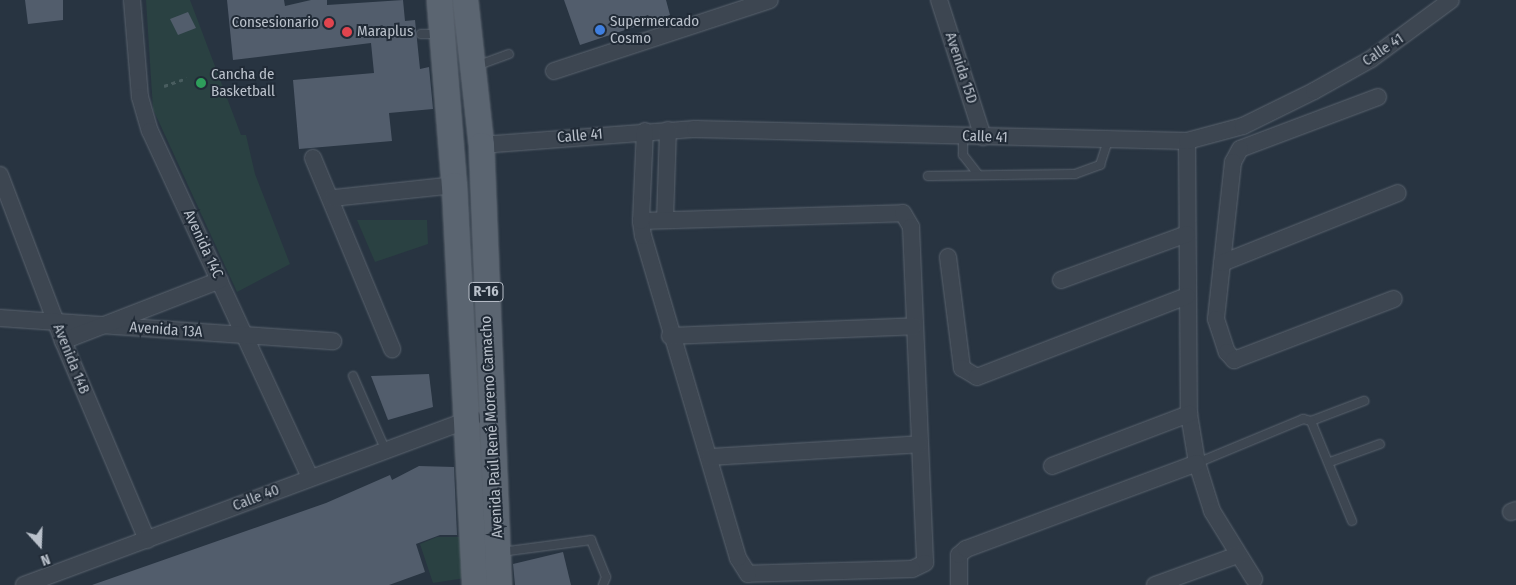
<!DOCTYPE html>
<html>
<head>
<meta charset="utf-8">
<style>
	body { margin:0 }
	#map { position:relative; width:1516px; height:585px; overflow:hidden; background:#283441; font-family:"Fira Sans Condensed",sans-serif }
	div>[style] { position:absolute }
	.green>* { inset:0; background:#2a4142 }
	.building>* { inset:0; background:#525d6c }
	.path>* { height:3px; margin-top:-1.5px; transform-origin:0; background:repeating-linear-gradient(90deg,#495d5f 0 4px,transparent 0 8px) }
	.roads { filter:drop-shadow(0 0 1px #5b646f) drop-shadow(0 0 1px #5b646f) }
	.lane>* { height:8px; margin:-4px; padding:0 4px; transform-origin:4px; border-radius:4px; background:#3d4651 }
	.street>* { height:16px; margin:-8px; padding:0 8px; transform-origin:8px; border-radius:8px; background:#3d4651 }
	.primary>* { height:25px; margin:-12.5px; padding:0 12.5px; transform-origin:12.5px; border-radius:12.5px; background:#5b6571 }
	.dots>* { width:14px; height:14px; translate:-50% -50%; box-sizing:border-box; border:2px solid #212b37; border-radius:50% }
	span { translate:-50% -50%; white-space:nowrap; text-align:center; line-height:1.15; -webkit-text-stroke:4px #212b37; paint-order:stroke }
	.shield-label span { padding:1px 4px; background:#212b37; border:1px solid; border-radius:4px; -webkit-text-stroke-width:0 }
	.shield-label { font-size:14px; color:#bac1cb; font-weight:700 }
	.poi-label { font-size:15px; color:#bac1cb }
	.left { translate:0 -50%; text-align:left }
	.right { translate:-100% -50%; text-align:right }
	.street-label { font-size:15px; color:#bac1cb }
	.north { position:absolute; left:15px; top:520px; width:50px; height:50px; -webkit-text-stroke:4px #212b37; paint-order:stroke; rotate:160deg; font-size:14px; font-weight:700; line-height:20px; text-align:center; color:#bac1cb }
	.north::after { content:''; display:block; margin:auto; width:18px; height:22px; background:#bac1cb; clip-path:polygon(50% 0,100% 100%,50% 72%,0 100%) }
</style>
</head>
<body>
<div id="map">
	<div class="green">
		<i style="clip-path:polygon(146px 0,190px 0,241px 135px,246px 135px,255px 174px,290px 264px,237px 292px,153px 109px)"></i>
		<i style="clip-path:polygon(357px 220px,427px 220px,428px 244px,375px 262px)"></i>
		<i style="clip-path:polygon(437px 537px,462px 537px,465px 578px,433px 583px,420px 544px)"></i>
	</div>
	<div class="building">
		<i style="clip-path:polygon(25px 0,63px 0,63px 20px,28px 24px)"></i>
		<i style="clip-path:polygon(227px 0,284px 0,285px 6px,311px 0,327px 0,327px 5px,403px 0,405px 21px,415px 20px,420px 69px,429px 67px,433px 109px,389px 113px,392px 141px,299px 149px,293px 80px,374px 73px,371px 43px,233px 60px)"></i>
		<i style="clip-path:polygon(564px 0,666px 0,670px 15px,580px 45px)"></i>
		<i style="clip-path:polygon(188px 12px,196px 28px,178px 35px,170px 19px)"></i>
		<i style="clip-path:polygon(429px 374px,433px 407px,388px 420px,371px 376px)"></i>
		<i style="clip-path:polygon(419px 466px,454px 467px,457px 535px,440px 535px,416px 544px,425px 572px,389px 585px,92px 585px,326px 503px,390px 475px,392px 480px)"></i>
		<i style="clip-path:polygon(563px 552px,571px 585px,515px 585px,513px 564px)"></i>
	</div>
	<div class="path">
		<i style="left:164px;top:86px;width:24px;rotate:-19deg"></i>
	</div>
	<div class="roads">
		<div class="lane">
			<i style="left:421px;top:34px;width:17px"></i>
			<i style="left:476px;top:66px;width:35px;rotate:-20deg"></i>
			<i style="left:963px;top:136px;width:19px;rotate:90deg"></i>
			<i style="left:963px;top:155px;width:24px;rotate:52deg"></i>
			<i style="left:928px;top:176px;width:147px;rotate:-0.8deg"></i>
			<i style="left:1075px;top:174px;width:27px;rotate:-20deg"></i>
			<i style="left:1100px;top:165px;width:25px;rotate:-72deg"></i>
			<i style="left:353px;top:376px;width:80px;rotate:66.3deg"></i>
			<i style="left:1311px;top:421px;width:57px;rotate:-20.7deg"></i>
			<i style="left:1330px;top:462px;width:53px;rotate:-19.8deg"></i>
			<i style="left:1197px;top:463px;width:115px;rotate:-22.5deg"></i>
			<i style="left:1303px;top:419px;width:8px;rotate:14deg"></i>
			<i style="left:1311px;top:421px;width:108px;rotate:67.7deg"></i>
			<i style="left:501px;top:552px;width:91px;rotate:-7.6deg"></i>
			<i style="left:591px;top:540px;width:40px;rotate:68deg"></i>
			<i style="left:606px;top:577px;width:9px;rotate:111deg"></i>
		</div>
		<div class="street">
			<i style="left:132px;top:0;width:97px;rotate:85.3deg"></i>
			<i style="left:140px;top:97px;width:35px;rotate:74deg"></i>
			<i style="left:150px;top:131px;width:381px;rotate:65.2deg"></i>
			<i style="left:939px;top:0;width:144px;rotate:72.2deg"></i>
			<i style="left:554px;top:71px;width:227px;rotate:-18.2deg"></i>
			<i style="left:1378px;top:97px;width:147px;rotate:159.4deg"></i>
			<i style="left:1240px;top:149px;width:15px;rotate:118deg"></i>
			<i style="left:1233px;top:162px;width:158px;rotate:96.2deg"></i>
			<i style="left:1216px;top:319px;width:35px;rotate:72deg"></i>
			<i style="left:1227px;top:352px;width:11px;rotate:49deg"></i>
			<i style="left:1234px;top:360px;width:171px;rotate:-20.9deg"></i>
			<i style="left:1187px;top:141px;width:273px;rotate:89.6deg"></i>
			<i style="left:1189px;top:414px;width:50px;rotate:80.7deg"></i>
			<i style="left:1197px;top:463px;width:50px;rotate:72.6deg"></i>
			<i style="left:1212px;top:511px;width:80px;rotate:58.3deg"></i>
			<i style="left:481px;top:145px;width:215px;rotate:-4.3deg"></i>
			<i style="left:695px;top:129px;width:492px;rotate:1.4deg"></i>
			<i style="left:1187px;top:141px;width:58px;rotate:-15deg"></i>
			<i style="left:1243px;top:126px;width:79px;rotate:-26.2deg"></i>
			<i style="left:1314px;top:91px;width:65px;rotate:-29.3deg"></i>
			<i style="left:1371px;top:59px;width:99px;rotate:-36.4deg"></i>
			<i style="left:313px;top:158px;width:207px;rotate:67.5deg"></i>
			<i style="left:0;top:175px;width:178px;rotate:69.2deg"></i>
			<i style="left:63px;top:341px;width:216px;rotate:67.1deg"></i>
			<i style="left:333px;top:198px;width:122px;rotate:-6.1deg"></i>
			<i style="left:665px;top:220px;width:90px;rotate:-88.1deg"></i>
			<i style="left:641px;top:221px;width:262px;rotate:-1.7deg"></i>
			<i style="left:903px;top:213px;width:16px;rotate:60deg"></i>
			<i style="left:911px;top:227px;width:336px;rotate:87.6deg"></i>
			<i style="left:925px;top:563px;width:14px;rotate:155deg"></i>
			<i style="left:912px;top:569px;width:164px;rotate:178.3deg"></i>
			<i style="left:748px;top:574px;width:19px;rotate:-122deg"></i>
			<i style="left:738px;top:558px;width:336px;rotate:-106.4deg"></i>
			<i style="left:643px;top:236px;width:15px;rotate:-98deg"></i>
			<i style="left:641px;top:221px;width:90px;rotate:-87.5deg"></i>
			<i style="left:948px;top:257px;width:112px;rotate:82.8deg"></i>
			<i style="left:962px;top:368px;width:17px;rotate:31deg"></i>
			<i style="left:977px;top:377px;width:225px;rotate:-21.1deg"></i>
			<i style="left:1222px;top:263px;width:189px;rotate:-21.7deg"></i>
			<i style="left:1061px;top:280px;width:134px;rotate:-20.1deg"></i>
			<i style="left:0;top:318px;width:334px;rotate:4deg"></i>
			<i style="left:670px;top:336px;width:244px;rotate:-2.3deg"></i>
			<i style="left:63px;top:341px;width:168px;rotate:-21.2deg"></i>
			<i style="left:710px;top:457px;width:210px;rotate:-3.5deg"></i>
			<i style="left:1052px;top:466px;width:147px;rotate:-20.8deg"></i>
			<i style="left:1511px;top:512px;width:5px;rotate:-22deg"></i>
			<i style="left:24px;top:585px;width:479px;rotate:-20.4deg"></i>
			<i style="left:959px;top:585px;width:30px;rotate:-90deg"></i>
			<i style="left:959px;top:555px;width:9px;rotate:-41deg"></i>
			<i style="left:966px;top:549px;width:246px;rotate:-20.4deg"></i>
			<i style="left:1155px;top:585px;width:88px;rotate:-19.9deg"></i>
		</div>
		<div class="primary">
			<i style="left:439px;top:0;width:186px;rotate:85.4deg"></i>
			<i style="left:454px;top:185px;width:400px;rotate:87.1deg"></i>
			<i style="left:465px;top:0;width:146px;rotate:83.7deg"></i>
			<i style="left:481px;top:145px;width:440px;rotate:87.7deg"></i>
		</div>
	</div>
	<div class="dots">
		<i style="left:329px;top:23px;background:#e0444e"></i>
		<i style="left:600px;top:30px;background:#3f7fe0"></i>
		<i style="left:347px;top:32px;background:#e0444e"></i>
		<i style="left:201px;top:83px;background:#2e9e5b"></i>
	</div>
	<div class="shield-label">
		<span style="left:486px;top:292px">R-16</span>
	</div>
	<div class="poi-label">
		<span class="left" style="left:610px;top:30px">Supermercado<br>Cosmo</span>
		<span class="right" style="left:319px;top:23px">Consesionario</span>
		<span class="left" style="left:357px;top:32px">Maraplus</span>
		<span class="left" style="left:211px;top:83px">Cancha de<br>Basketball</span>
	</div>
	<div class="street-label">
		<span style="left:1383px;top:50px;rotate:-34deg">Calle 41</span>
		<span style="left:961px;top:68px;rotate:72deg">Avenida 15D</span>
		<span style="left:580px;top:136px;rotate:-5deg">Calle 41</span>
		<span style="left:985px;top:137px;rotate:2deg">Calle 41</span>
		<span style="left:203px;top:244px;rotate:65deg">Avenida 14C</span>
		<span style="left:166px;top:330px;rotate:4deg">Avenida 13A</span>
		<span style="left:71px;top:359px;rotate:68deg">Avenida 14B</span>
		<span style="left:492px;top:427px;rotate:-93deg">Avenida Paúl René Moreno Camacho</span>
		<span style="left:256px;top:498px;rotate:-21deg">Calle 40</span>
	</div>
	<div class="north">N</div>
</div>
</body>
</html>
